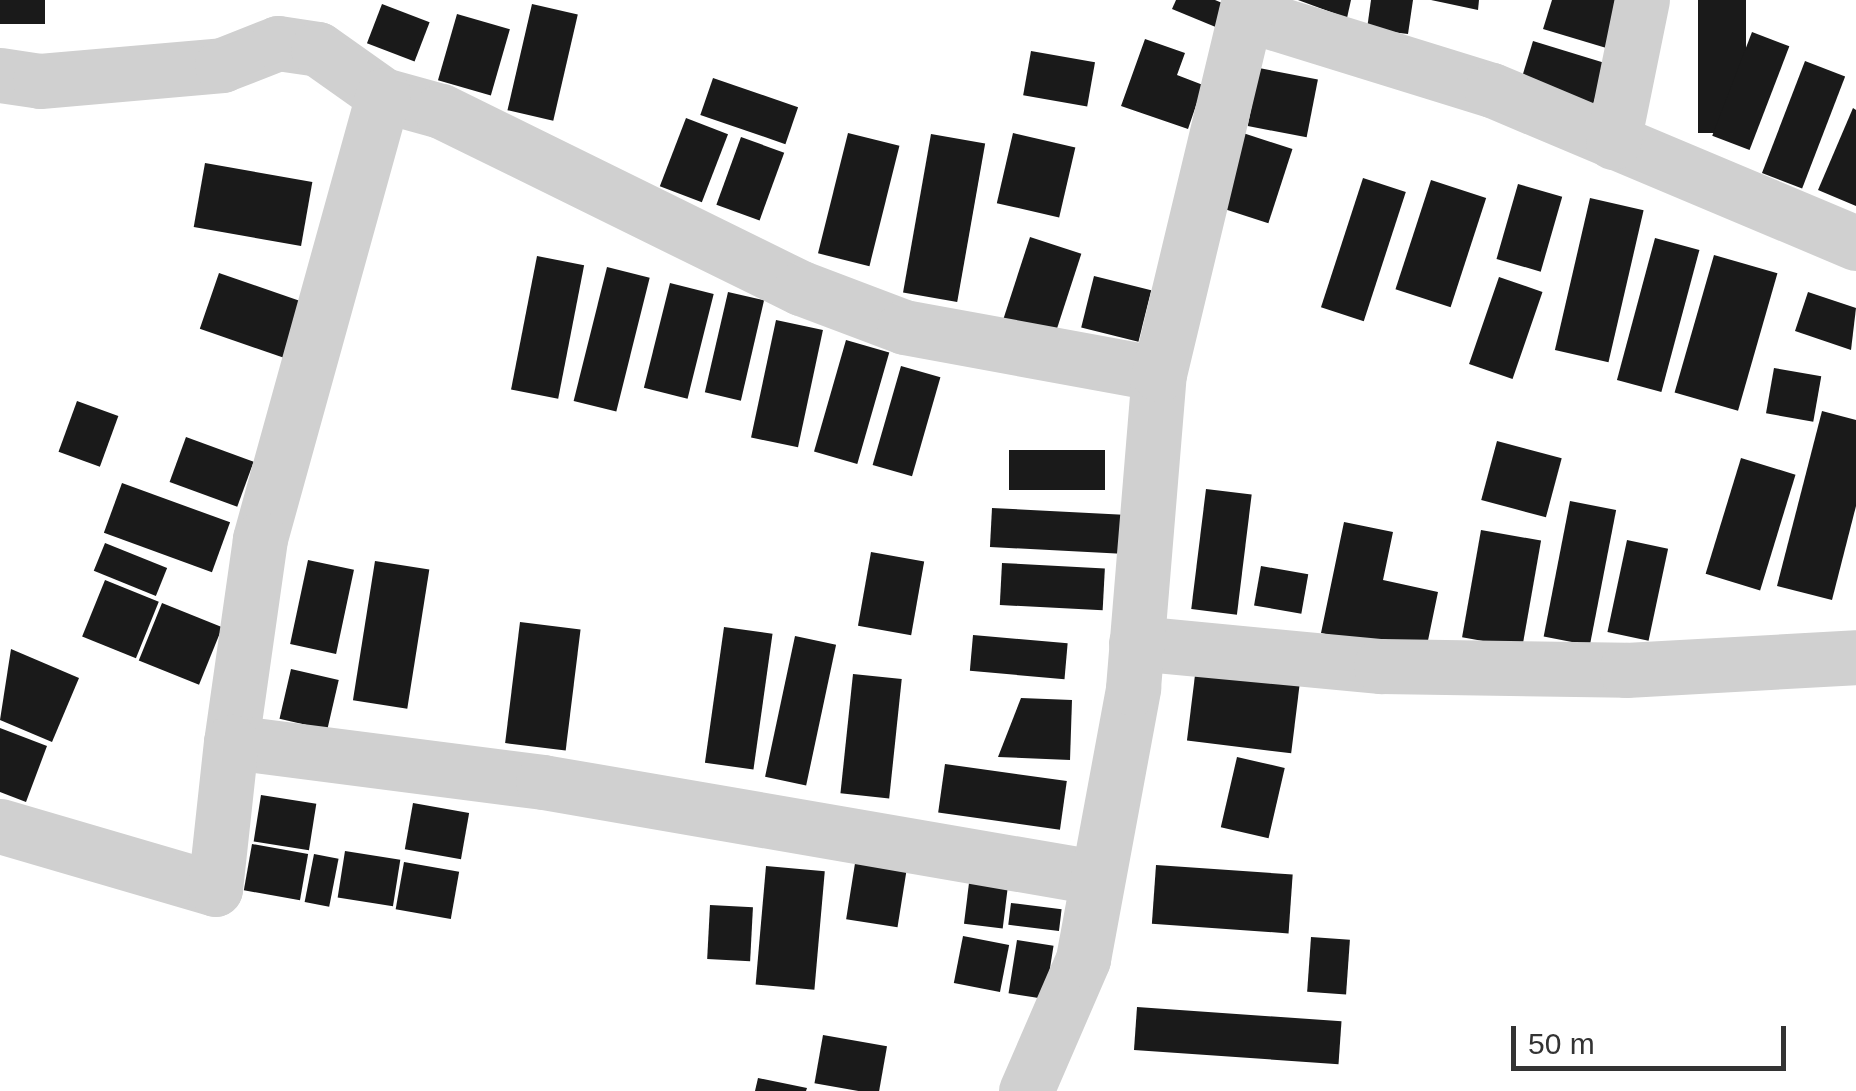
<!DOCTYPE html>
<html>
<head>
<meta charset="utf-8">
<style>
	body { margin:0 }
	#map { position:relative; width:1856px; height:1091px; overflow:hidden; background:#fff; font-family:Arial,sans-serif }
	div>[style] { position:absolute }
	.building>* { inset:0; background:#1a1a1a; transform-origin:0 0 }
	.minor>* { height:55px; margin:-27.5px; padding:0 27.5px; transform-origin:27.5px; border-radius:27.5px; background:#d0d0d0 }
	span { translate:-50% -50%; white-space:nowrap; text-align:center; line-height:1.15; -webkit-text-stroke:10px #fff; paint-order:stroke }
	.scale { position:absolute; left:1511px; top:1026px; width:275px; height:45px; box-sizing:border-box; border:5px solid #333; border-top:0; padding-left:12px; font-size:30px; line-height:35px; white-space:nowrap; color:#333; -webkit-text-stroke:8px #fff; paint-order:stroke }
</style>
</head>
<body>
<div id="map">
	<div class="building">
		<i style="left:0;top:0;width:45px;height:24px"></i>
		<i style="clip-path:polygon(1176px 0,1215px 0,1227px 5px,1218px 28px,1172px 9px)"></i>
		<i style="clip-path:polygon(1298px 0,1351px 0,1347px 18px)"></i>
		<i style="clip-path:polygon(1371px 0,1413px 0,1408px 34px,1367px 29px)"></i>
		<i style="clip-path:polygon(1431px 0,1479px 0,1478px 10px)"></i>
		<i style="clip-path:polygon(1552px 0,1628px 0,1613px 50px,1543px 29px)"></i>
		<i style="left:1698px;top:0;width:48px;height:133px"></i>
		<i style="left:382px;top:4px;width:51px;height:42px;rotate:21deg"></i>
		<i style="left:532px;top:4px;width:47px;height:109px;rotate:13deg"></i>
		<i style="left:457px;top:14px;width:55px;height:69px;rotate:16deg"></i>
		<i style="left:1752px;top:32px;width:40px;height:111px;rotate:21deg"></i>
		<i style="clip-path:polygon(1145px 39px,1185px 53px,1177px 75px,1203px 85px,1188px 129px,1121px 106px)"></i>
		<i style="left:1533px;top:41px;width:76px;height:47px;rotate:17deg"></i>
		<i style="left:1031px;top:51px;width:65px;height:45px;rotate:10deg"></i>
		<i style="left:1805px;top:61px;width:43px;height:120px;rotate:21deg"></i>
		<i style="left:1259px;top:68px;width:60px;height:59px;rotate:11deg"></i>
		<i style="left:713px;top:78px;width:90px;height:39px;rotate:19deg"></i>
		<i style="clip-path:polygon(1853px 108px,1856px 110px,1856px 206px,1818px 190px)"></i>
		<i style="left:686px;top:118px;width:45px;height:73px;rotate:21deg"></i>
		<i style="left:848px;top:133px;width:53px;height:124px;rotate:14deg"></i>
		<i style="left:1013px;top:133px;width:64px;height:72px;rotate:13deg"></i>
		<i style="left:1243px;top:133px;width:52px;height:78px;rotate:18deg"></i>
		<i style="left:931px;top:134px;width:55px;height:161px;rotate:10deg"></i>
		<i style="left:741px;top:137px;width:46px;height:72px;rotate:20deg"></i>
		<i style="left:205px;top:163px;width:109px;height:65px;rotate:10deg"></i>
		<i style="left:1363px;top:178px;width:45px;height:136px;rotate:18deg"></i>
		<i style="left:1431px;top:180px;width:58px;height:115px;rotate:18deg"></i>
		<i style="left:1518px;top:184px;width:46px;height:78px;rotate:16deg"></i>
		<i style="left:1590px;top:198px;width:55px;height:156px;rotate:13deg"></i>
		<i style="left:1030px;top:237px;width:54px;height:89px;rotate:18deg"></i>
		<i style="left:1655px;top:238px;width:46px;height:147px;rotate:15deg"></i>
		<i style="left:1714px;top:255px;width:66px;height:143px;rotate:16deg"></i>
		<i style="left:537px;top:256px;width:48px;height:136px;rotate:11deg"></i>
		<i style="left:607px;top:267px;width:44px;height:138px;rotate:14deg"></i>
		<i style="left:219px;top:273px;width:95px;height:59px;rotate:19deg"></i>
		<i style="left:1094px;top:276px;width:59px;height:53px;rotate:14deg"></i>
		<i style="left:1499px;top:277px;width:46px;height:92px;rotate:19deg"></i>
		<i style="left:670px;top:283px;width:45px;height:108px;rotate:14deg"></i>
		<i style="left:728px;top:292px;width:37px;height:103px;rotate:13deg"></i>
		<i style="clip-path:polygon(1808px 292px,1856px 308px,1851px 350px,1795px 331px)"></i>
		<i style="left:776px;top:320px;width:48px;height:120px;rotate:12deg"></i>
		<i style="left:846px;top:340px;width:45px;height:116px;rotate:16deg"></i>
		<i style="left:901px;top:366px;width:41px;height:103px;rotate:16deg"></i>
		<i style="left:1774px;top:368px;width:48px;height:46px;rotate:10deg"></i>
		<i style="left:77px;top:401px;width:44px;height:54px;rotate:20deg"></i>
		<i style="clip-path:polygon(1822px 411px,1856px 420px,1856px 506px,1832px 600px,1777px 586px)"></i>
		<i style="left:186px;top:437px;width:72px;height:48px;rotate:20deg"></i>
		<i style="left:1497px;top:441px;width:67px;height:61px;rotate:15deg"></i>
		<i style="left:1009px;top:450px;width:96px;height:40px"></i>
		<i style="left:1741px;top:458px;width:57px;height:121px;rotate:17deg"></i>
		<i style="left:122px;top:483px;width:115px;height:53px;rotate:20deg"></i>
		<i style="left:1206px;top:489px;width:46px;height:121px;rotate:7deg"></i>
		<i style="left:1570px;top:501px;width:47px;height:138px;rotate:11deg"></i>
		<i style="left:992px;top:508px;width:136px;height:39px;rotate:3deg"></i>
		<i style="clip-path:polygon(1344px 522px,1393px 532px,1383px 580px,1438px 592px,1425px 655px,1321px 633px)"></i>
		<i style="left:1481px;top:530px;width:61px;height:109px;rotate:10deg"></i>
		<i style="left:1627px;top:540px;width:42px;height:94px;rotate:12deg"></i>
		<i style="left:105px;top:543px;width:67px;height:30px;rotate:22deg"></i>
		<i style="left:871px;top:552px;width:54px;height:75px;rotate:10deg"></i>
		<i style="left:308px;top:560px;width:47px;height:86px;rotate:12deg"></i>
		<i style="left:375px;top:561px;width:55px;height:141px;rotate:9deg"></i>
		<i style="left:1002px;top:563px;width:103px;height:42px;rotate:3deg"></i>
		<i style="left:1261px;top:566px;width:48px;height:40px;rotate:10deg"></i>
		<i style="left:105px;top:580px;width:58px;height:61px;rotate:22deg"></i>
		<i style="left:162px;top:603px;width:65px;height:62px;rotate:22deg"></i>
		<i style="left:520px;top:622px;width:61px;height:122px;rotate:7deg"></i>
		<i style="left:724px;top:627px;width:49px;height:137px;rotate:8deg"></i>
		<i style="left:973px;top:635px;width:95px;height:36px;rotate:5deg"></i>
		<i style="left:795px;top:636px;width:42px;height:144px;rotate:12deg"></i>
		<i style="clip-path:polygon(11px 649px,79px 678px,52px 742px,0 720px)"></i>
		<i style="left:1196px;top:667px;width:105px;height:74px;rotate:7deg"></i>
		<i style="left:291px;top:669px;width:49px;height:51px;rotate:13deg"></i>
		<i style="left:853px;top:674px;width:49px;height:120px;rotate:6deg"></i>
		<i style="clip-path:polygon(1021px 698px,1072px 700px,1070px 760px,998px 757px)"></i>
		<i style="clip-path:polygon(0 728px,47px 746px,26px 802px,0 792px)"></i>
		<i style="left:1237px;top:757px;width:49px;height:72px;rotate:13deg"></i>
		<i style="left:945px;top:764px;width:123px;height:49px;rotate:8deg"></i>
		<i style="left:261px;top:795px;width:56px;height:47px;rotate:9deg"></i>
		<i style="left:413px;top:803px;width:57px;height:47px;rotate:10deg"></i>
		<i style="left:252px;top:844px;width:57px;height:47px;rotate:10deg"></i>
		<i style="left:345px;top:851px;width:56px;height:47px;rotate:9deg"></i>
		<i style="left:314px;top:854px;width:25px;height:49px;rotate:11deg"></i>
		<i style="left:856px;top:857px;width:52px;height:63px;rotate:9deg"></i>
		<i style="left:404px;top:862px;width:56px;height:48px;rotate:10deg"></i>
		<i style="left:1156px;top:865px;width:137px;height:59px;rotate:4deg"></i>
		<i style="left:766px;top:866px;width:59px;height:119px;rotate:5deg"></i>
		<i style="left:969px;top:883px;width:39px;height:41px;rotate:7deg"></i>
		<i style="left:1011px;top:903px;width:51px;height:22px;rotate:7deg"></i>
		<i style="left:710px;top:905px;width:43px;height:54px;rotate:3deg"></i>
		<i style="left:963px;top:936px;width:47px;height:48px;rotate:11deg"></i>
		<i style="left:1311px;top:937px;width:39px;height:55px;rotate:4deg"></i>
		<i style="left:1017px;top:940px;width:37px;height:54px;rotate:9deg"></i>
		<i style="left:1137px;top:1007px;width:205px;height:43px;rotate:4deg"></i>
		<i style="left:823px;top:1035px;width:65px;height:49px;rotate:10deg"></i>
		<i style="clip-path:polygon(758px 1078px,807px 1088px,806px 1091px,755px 1091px)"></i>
	</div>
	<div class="minor">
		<i style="left:1246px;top:14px;width:257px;rotate:17.2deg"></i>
		<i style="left:1492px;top:90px;width:395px;rotate:22.8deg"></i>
		<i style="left:0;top:75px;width:40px;rotate:8.5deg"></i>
		<i style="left:40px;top:81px;width:183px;rotate:-5deg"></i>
		<i style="left:222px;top:65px;width:60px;rotate:-21.4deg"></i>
		<i style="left:278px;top:43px;width:40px;rotate:8.5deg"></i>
		<i style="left:318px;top:49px;width:80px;rotate:35.3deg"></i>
		<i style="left:383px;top:95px;width:60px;rotate:15.4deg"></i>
		<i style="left:441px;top:111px;width:401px;rotate:26.2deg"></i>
		<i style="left:801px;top:288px;width:110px;rotate:20.7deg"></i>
		<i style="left:904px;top:327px;width:259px;rotate:10.4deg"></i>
		<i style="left:383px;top:95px;width:461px;rotate:105.5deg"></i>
		<i style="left:260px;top:539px;width:205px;rotate:98.1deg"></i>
		<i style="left:231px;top:742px;width:315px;rotate:7.3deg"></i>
		<i style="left:543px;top:782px;width:559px;rotate:9.78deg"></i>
		<i style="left:1613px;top:142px;width:145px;rotate:-78.5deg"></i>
		<i style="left:1136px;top:643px;width:246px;rotate:5.4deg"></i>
		<i style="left:1381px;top:666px;width:245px;rotate:0.9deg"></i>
		<i style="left:1626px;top:670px;width:230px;rotate:-3.2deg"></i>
		<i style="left:0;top:826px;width:224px;rotate:16.3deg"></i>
		<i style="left:215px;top:889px;width:148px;rotate:-83.8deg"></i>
		<i style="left:1026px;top:1091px;width:144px;rotate:-66.6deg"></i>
		<i style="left:1083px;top:959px;width:276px;rotate:-79.5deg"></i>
		<i style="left:1133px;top:688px;width:315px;rotate:-85.3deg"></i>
		<i style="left:1159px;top:374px;width:385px;rotate:-76.5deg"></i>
	</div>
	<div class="scale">50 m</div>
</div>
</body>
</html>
